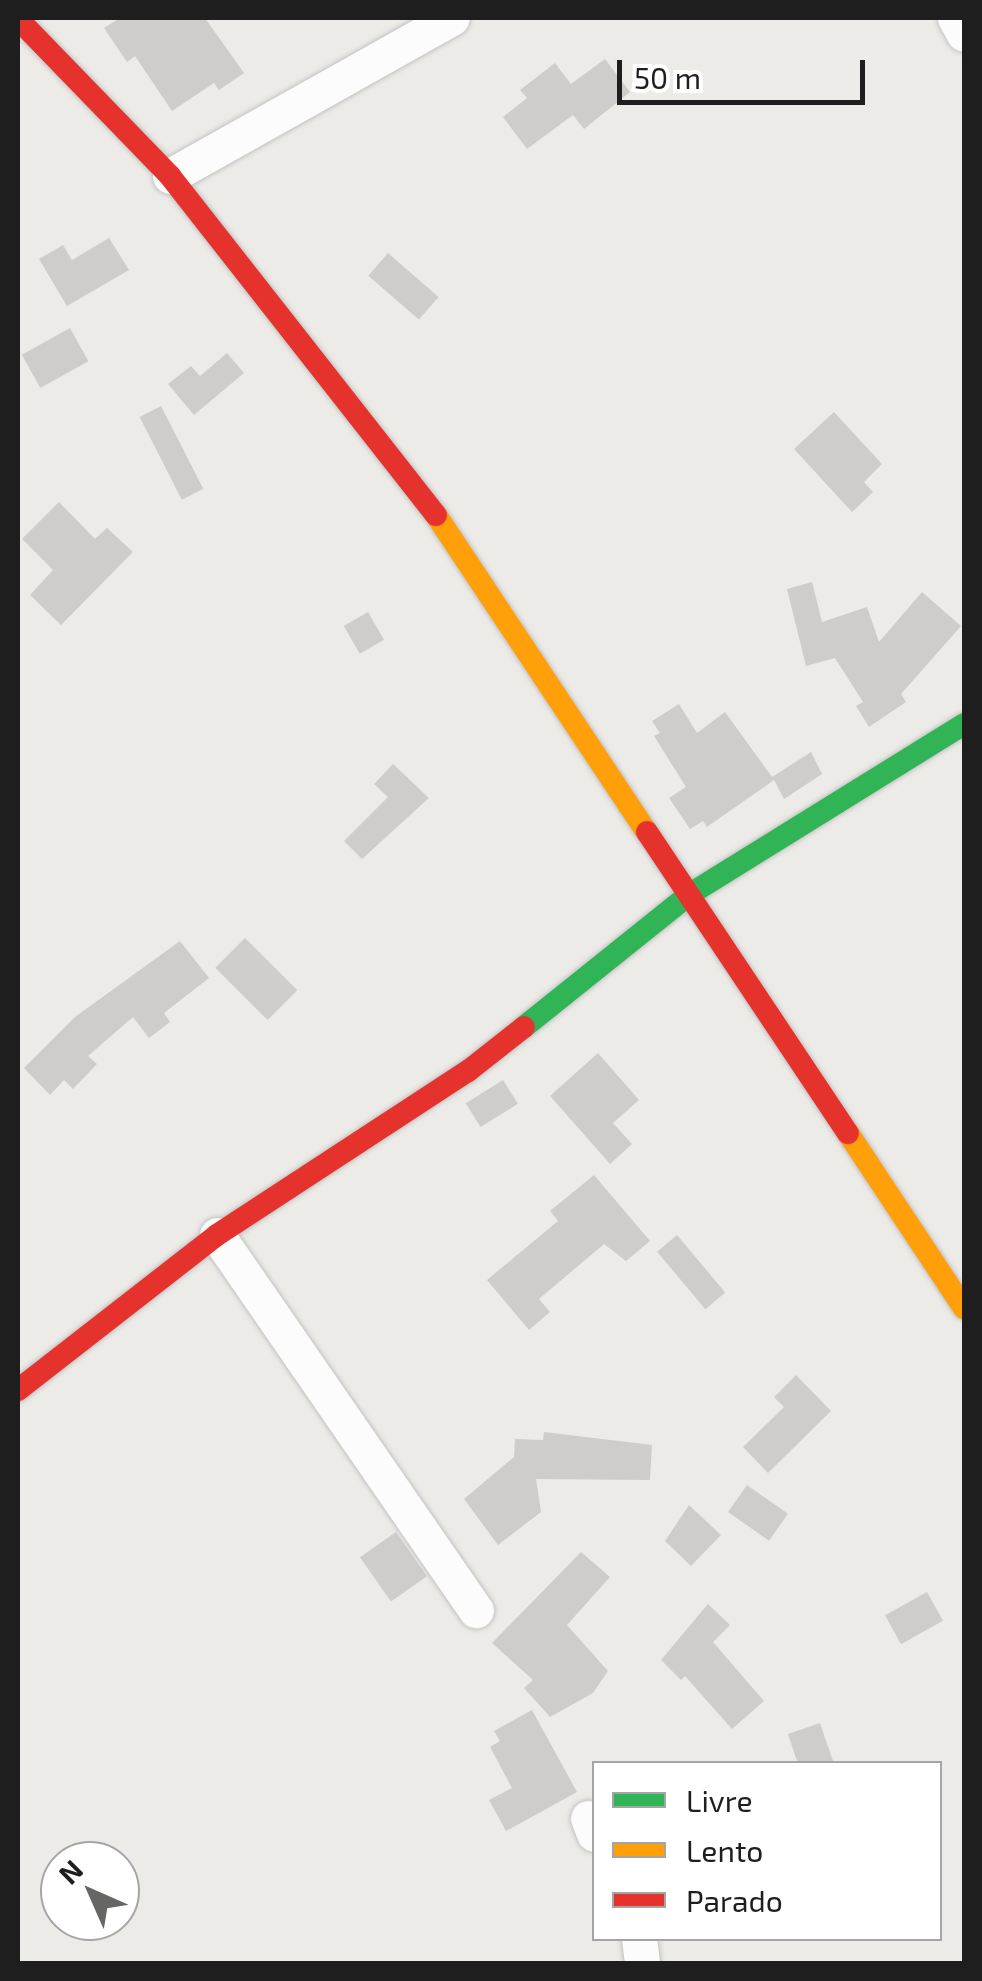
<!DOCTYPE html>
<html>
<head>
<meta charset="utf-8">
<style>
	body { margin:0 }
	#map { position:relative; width:982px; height:1981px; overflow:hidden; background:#ecebe8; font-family:"Exo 2",sans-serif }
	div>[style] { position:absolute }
	.building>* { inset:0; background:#cfcdcb; transform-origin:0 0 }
	.roads { filter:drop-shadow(0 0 2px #c3c3c2) drop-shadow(0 0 2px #c3c3c2) }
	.street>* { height:35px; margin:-17.5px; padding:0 17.5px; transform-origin:17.5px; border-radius:17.5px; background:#fcfcfc }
	.fast>* { height:22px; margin:-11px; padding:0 11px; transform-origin:11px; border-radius:11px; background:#30b455 }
	.slow>* { height:22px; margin:-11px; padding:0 11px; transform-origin:11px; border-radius:11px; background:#ff9f0a }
	.jam>* { height:22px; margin:-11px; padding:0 11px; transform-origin:11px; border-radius:11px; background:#e5322d }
	span { translate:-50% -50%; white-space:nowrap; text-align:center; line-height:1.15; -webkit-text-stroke:8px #fff; paint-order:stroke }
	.frame { position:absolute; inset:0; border:20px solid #1e1e1e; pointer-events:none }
	.legend { position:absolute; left:592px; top:1761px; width:350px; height:180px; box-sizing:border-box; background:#fff; border:2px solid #a5a5a5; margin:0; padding:12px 18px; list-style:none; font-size:30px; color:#1e1e1e }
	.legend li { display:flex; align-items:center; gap:20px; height:50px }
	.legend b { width:50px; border:2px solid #a5a5a5 }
	.north { position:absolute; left:40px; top:1841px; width:100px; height:100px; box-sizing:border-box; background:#fff; border:2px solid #a5a5a5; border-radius:50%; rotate:315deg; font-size:28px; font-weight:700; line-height:40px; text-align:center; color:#1e1e1e }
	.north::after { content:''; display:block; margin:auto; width:35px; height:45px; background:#666665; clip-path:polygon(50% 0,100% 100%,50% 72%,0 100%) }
	.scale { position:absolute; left:617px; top:60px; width:248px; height:45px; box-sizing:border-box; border:5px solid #1e1e1e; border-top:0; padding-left:12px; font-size:30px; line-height:35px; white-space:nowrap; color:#1e1e1e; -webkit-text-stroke:8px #fff; paint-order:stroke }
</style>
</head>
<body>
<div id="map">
	<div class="building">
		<i style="clip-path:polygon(120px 18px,205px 18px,244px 73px,219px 90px,214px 83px,172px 111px,135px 56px,127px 62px,104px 28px)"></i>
		<i style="clip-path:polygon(605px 59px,630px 92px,584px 129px,573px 115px,527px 149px,503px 117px,527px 98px,520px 90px,555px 63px,571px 84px)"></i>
		<i style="clip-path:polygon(109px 238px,129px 270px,67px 306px,39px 259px,63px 245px,72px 260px)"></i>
		<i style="left:388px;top:253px;width:67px;height:30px;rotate:41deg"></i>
		<i style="left:70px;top:328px;width:38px;height:55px;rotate:61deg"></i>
		<i style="clip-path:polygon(227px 353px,244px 373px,194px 415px,168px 384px,191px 366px,200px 376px)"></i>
		<i style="left:161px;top:406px;width:93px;height:24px;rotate:63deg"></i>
		<i style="clip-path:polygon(834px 412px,882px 464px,864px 482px,873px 492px,852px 512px,794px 449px)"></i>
		<i style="clip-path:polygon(59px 502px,95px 539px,107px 528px,133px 552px,61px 625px,30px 595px,53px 570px,22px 539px)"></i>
		<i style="clip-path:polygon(812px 582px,822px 622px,867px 607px,879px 642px,922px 592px,961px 626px,901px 694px,906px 702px,869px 727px,856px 706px,863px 702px,835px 658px,806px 666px,787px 589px)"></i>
		<i style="left:368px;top:612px;width:32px;height:28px;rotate:60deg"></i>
		<i style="clip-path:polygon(679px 704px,697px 733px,725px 712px,772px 777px,811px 752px,822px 774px,784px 799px,774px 780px,707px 827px,703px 821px,690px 829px,669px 798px,686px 787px,654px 736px,660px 733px,652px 721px)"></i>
		<i style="clip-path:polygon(393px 764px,429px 798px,362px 859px,344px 841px,388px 797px,374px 784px)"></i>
		<i style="left:245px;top:938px;width:74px;height:42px;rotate:45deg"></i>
		<i style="clip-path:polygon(180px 941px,209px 978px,164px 1013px,170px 1022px,149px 1038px,133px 1017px,88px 1056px,97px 1064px,73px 1089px,64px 1080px,50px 1095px,24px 1068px,75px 1017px)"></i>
		<i style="clip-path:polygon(598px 1053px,639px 1100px,613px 1123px,632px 1144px,610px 1164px,550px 1096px)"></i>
		<i style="left:503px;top:1080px;width:28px;height:44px;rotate:58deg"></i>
		<i style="clip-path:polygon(594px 1175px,650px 1241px,626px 1261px,604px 1244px,539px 1299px,550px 1312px,529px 1330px,487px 1280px,558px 1221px,550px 1211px)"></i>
		<i style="left:677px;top:1235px;width:75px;height:26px;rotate:50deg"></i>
		<i style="clip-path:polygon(796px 1375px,831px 1411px,768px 1473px,743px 1447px,784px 1407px,774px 1397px)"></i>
		<i style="clip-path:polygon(544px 1432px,652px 1445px,650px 1480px,536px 1479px,541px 1512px,498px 1545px,464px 1499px,514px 1457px,515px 1439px,543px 1440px)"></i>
		<i style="left:747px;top:1485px;width:50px;height:33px;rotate:35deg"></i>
		<i style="clip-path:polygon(689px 1505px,721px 1535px,691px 1566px,665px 1541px)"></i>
		<i style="left:396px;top:1532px;width:54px;height:44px;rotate:55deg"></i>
		<i style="clip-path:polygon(581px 1552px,610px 1577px,567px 1625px,608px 1671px,593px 1693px,550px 1717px,524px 1688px,533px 1680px,492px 1643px)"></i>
		<i style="left:927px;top:1592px;width:33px;height:48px;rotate:61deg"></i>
		<i style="clip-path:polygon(708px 1604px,730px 1625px,713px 1642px,764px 1701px,732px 1729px,685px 1676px,681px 1680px,661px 1660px)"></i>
		<i style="clip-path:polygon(532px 1710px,577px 1792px,506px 1831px,489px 1800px,512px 1788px,490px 1747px,500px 1741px,494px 1731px)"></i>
		<i style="clip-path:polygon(820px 1723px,834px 1764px,798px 1764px,788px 1734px)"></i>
	</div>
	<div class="roads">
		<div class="street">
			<i style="left:955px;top:18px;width:18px;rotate:61deg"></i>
			<i style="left:170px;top:176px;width:323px;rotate:-29.3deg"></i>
			<i style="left:217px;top:1235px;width:456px;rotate:55.4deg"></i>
			<i style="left:588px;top:1818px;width:17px;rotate:69deg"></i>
			<i style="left:639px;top:1938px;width:26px;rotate:83deg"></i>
		</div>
		<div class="fast">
			<i style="left:524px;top:1027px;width:213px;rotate:-38.7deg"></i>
			<i style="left:690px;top:894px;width:322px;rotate:-31.8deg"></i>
		</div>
		<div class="slow">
			<i style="left:436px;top:515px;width:381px;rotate:56.4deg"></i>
			<i style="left:848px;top:1133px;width:210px;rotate:56.5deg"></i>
		</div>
		<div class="jam">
			<i style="left:18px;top:19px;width:219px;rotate:45.9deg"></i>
			<i style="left:170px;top:176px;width:431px;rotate:51.9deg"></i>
			<i style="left:647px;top:832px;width:362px;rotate:56.3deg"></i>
			<i style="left:18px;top:1390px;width:252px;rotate:-37.9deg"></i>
			<i style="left:217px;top:1235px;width:300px;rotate:-33.2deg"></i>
			<i style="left:468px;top:1071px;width:71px;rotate:-38.2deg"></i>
		</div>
	</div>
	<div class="frame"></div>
	<ul class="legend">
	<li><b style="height:12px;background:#30b455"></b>Livre</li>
	<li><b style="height:12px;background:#ff9f0a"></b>Lento</li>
	<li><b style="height:12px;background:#e5322d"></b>Parado</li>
	</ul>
	<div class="north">N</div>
	<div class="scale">50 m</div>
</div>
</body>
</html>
